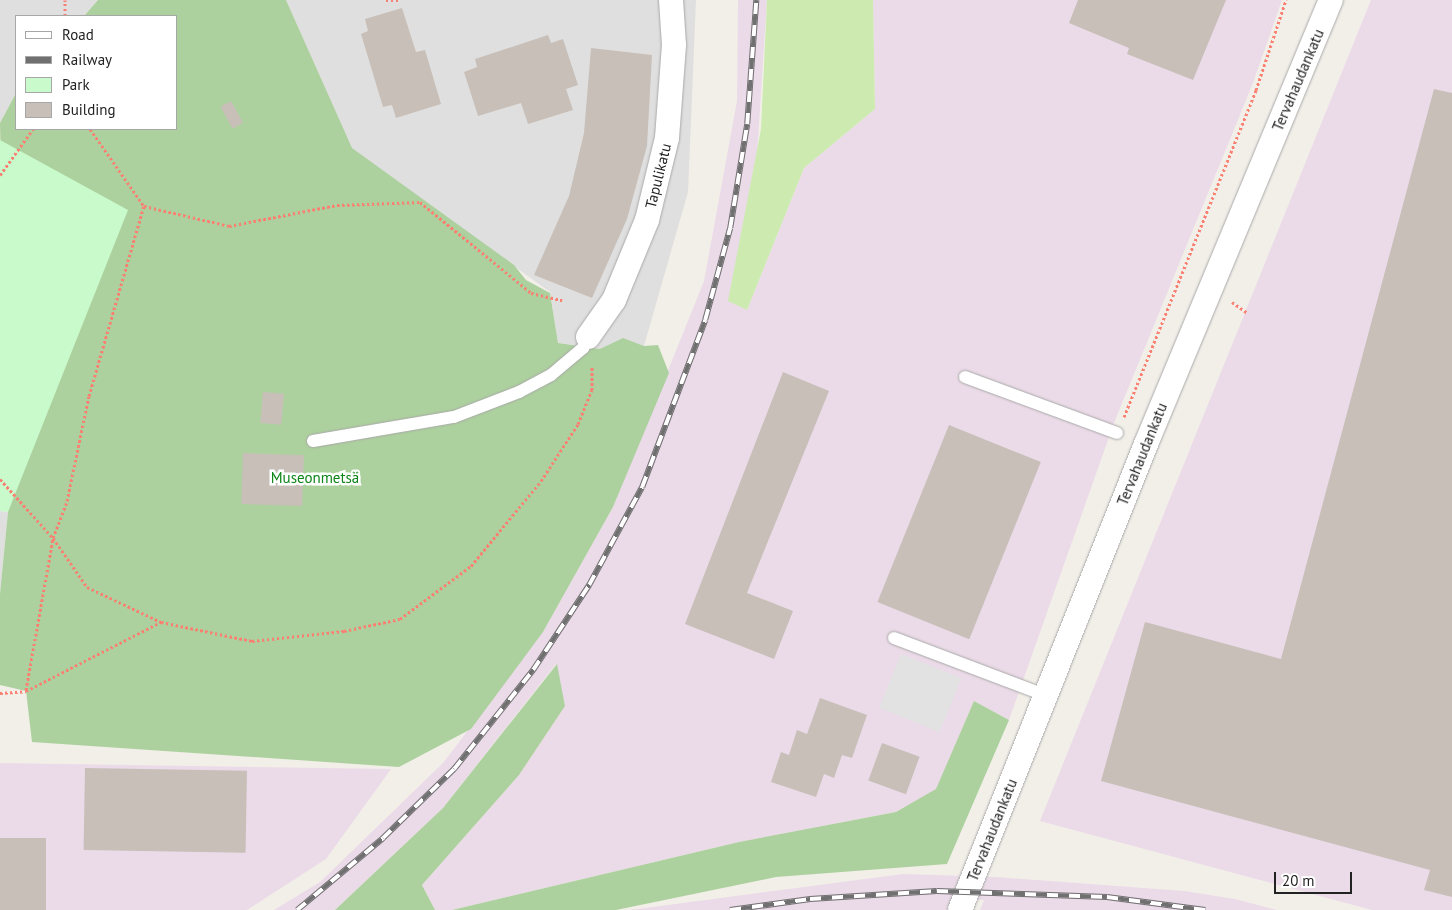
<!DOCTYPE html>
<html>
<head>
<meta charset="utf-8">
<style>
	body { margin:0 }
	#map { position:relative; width:1452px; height:910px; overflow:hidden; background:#f2efe9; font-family:"PT Sans",sans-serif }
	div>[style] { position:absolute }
	.residential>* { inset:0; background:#e0dfdf }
	.industrial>* { inset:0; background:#ebdbe8 }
	.grass>* { inset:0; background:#cdebb0 }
	.forest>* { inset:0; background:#add19e }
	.park>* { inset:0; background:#c8facc }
	.parking>* { inset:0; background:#e2e2e2; transform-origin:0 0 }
	.building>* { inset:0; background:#c7bfb8; transform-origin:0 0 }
	.path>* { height:3px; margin-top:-1.5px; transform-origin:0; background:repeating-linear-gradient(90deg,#fa8072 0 2.5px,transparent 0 5px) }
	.roads { filter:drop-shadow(0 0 1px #a9a9a9) drop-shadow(0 0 1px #a9a9a9) }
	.service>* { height:12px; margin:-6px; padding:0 6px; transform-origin:6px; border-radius:6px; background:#fff }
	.minor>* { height:24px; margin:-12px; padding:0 12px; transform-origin:12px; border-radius:12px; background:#fff }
	.rail>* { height:5.5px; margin-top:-2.75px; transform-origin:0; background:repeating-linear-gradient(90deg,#fff 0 11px,#707070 0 22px); box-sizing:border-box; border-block:1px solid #707070 }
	span { translate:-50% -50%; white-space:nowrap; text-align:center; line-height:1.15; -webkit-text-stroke:5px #fff; paint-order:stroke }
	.street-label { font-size:15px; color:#222 }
	.park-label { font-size:15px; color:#0c8416 }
	.legend { position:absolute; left:15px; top:15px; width:162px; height:115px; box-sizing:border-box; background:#fff; border:1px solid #a7a7a7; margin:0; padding:6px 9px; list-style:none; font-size:15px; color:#222 }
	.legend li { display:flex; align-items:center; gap:10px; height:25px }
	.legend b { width:25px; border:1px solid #a7a7a7 }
	.scale { position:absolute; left:1274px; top:872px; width:78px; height:22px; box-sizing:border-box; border:2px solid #222; border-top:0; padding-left:6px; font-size:15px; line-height:18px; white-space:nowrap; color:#222; -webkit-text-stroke:4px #fff; paint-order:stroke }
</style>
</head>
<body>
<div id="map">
	<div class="residential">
		<i style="clip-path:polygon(0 0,98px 0,84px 16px,16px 16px,16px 93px,0 123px)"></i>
		<i style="clip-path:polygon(286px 0,696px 0,688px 192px,644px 346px,600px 349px,558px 343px,550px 292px,352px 149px)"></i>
		<i style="clip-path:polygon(0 511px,8px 512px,0 594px)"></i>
	</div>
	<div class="industrial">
		<i style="clip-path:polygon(738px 0,767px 0,747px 310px,804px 168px,875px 109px,873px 0,1282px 0,1253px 83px,1114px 423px,1009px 720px,974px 701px,936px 790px,896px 812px,739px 842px,452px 910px,435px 910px,422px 885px,519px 775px,565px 706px,556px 664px,443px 808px,335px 910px,274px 910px,320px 882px,443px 763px,543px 632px,613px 507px,704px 281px,737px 101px)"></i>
		<i style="clip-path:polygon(1371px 0,1452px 0,1452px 910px,1372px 910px,1040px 821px)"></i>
		<i style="clip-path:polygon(0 763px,391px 769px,326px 859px,247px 910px,0 910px)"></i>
		<i style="clip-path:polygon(903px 874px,996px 877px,1184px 891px,1235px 899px,1277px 910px,980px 910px,984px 900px,953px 899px,949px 910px,630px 910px)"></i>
	</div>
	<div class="grass">
		<i style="clip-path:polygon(767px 0,873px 0,875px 109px,804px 168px,747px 310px,728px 301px,761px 129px)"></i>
	</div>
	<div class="forest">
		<i style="clip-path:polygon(98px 0,286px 0,352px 148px,514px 265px,526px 280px,550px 293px,558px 343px,600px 349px,623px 338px,644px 346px,658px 345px,669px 373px,613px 507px,543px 632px,471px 729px,399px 767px,32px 742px,26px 691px,0 685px,0 594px,8px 512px,0 123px,16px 93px,16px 129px,176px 129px,176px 16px,84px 16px)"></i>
		<i style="clip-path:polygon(557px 664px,565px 706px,519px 775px,422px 885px,435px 910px,335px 910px,443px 808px)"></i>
		<i style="clip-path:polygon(974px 701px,1009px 720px,947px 864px,776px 877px,616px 910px,452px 910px,739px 842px,896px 812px,936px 789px)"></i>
	</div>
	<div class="park">
		<i style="clip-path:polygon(0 140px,128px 210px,8px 512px,0 511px)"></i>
	</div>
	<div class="parking">
		<i style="left:901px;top:654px;width:65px;height:58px;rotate:22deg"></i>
	</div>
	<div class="building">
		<i style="clip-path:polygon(1078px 0,1226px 0,1193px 80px,1127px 54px,1129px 48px,1069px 23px)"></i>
		<i style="clip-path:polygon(402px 8px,416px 52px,425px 50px,441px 104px,396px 118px,392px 105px,383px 107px,361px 34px,368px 31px,365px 19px)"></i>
		<i style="clip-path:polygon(548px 35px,551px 43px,563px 39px,578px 85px,566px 89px,573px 110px,528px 124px,521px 103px,478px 116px,464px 72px,477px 67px,475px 59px)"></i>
		<i style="clip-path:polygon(591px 48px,652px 55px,647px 146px,627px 219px,592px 298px,534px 275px,569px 196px,584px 133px)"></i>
		<i style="clip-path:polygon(1434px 89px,1452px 93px,1452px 897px,1424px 890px,1430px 870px,1101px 781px,1145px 622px,1281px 659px)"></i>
		<i style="left:231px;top:101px;width:25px;height:12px;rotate:61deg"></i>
		<i style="clip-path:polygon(783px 372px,829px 391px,747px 593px,793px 611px,774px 659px,685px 624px)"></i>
		<i style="left:263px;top:392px;width:21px;height:31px;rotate:5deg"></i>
		<i style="left:949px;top:425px;width:99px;height:191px;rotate:22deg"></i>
		<i style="left:243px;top:453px;width:61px;height:51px;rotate:2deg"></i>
		<i style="clip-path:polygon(820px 698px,867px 715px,852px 758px,842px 755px,834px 778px,824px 774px,816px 797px,771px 782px,781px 752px,789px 755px,797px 730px,807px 734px)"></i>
		<i style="left:882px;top:743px;width:40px;height:40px;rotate:20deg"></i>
		<i style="left:85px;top:768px;width:162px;height:82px;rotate:1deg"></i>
		<i style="left:0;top:838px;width:46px;height:72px"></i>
	</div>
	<div class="path">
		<i style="left:386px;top:0;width:14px"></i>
		<i style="left:65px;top:16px;width:16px;rotate:-90deg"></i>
		<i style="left:90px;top:129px;width:94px;rotate:55deg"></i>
		<i style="left:144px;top:206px;width:87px;rotate:13.2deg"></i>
		<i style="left:229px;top:226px;width:110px;rotate:-11deg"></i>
		<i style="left:337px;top:205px;width:83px;rotate:-2.1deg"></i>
		<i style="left:420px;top:202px;width:144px;rotate:39.3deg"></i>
		<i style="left:531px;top:293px;width:32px;rotate:13deg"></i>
		<i style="left:0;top:175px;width:57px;rotate:-54.3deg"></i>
		<i style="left:1232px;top:302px;width:19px;rotate:35deg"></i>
		<i style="left:1124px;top:417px;width:353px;rotate:-68deg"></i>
		<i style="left:1256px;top:90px;width:95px;rotate:-71.6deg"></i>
		<i style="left:0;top:479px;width:79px;rotate:48.1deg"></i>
		<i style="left:53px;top:538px;width:60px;rotate:55.2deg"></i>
		<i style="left:87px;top:587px;width:82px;rotate:25.3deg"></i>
		<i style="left:26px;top:690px;width:154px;rotate:-79.9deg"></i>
		<i style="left:53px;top:538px;width:40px;rotate:-69deg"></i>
		<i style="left:67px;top:501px;width:107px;rotate:-78.2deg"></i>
		<i style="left:89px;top:396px;width:198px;rotate:-73.9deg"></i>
		<i style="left:0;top:693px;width:26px;rotate:-4deg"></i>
		<i style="left:26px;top:691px;width:152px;rotate:-27.1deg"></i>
		<i style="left:161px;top:622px;width:93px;rotate:11.8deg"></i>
		<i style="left:252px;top:641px;width:93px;rotate:-6.2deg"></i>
		<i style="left:344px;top:631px;width:57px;rotate:-12.1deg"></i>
		<i style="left:400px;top:619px;width:89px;rotate:-36.7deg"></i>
		<i style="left:471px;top:566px;width:110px;rotate:-50.5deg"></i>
		<i style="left:541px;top:481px;width:68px;rotate:-57deg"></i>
		<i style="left:578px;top:424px;width:37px;rotate:-68deg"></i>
		<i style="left:592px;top:390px;width:24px;rotate:-90deg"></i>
	</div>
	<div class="roads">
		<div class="service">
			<i style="left:965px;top:377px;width:162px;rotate:20.2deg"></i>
			<i style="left:313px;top:441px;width:143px;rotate:-9.7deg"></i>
			<i style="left:454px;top:417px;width:70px;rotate:-21deg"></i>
			<i style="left:519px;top:392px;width:36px;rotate:-28deg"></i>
			<i style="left:551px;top:375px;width:42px;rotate:-40.2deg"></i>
			<i style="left:583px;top:348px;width:12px;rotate:-66deg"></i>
			<i style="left:894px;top:638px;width:161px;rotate:20.7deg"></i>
		</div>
		<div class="minor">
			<i style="left:588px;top:337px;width:45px;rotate:-54.9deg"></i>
			<i style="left:614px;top:300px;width:87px;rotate:-67.6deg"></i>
			<i style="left:647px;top:220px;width:84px;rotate:-76.3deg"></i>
			<i style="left:667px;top:138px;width:93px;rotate:-85.7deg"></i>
			<i style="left:674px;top:45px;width:45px;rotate:-93.8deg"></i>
			<i style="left:960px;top:910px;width:502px;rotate:-68.24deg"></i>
			<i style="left:1146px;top:444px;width:481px;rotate:-67.4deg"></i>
		</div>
	</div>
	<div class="rail">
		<i style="left:297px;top:910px;width:112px;rotate:-39.9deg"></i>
		<i style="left:383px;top:838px;width:99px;rotate:-44.2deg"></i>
		<i style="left:454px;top:769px;width:127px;rotate:-51.4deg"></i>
		<i style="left:533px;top:670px;width:102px;rotate:-56.6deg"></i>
		<i style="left:589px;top:585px;width:111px;rotate:-61.6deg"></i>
		<i style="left:642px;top:487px;width:178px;rotate:-69.3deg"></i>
		<i style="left:705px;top:320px;width:95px;rotate:-74.8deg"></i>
		<i style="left:730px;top:228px;width:105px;rotate:-80.7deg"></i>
		<i style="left:747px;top:124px;width:124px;rotate:-85.8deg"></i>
		<i style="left:730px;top:910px;width:81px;rotate:-7.8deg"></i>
		<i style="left:810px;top:899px;width:127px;rotate:-3.6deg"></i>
		<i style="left:937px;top:891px;width:170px;rotate:2deg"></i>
		<i style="left:1107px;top:897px;width:99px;rotate:7.6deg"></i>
	</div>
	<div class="street-label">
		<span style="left:1298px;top:80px;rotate:-67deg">Tervahaudankatu</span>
		<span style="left:658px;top:176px;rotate:-76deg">Tapulikatu</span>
		<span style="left:1142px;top:454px;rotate:-68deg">Tervahaudankatu</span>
		<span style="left:992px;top:830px;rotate:-68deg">Tervahaudankatu</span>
	</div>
	<div class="park-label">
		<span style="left:315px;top:478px">Museonmetsä</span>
	</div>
	<ul class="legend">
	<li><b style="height:6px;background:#fff"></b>Road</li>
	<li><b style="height:6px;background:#707070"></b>Railway</li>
	<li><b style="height:14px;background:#c8facc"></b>Park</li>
	<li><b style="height:14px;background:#c7bfb8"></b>Building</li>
	</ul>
	<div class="scale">20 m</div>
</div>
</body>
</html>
